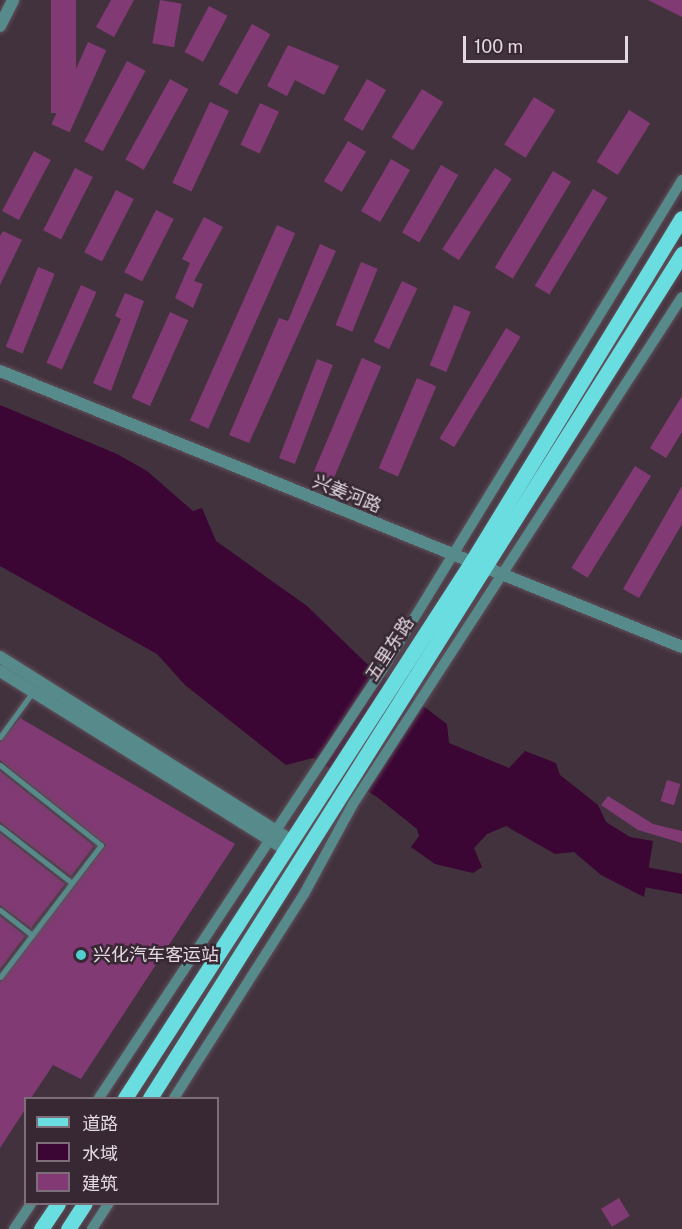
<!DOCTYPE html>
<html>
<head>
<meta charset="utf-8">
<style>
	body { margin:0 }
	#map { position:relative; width:682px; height:1229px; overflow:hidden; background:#42323e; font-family:"Public Sans","Noto Sans SC",sans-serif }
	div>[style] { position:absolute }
	.water>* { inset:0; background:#3b0633 }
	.river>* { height:20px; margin:-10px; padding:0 10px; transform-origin:10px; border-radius:10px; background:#3b0633 }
	.building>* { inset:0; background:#823a74; transform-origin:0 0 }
	.roads { filter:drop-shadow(0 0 2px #5f505b) drop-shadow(0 0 2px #5f505b) }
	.service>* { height:5px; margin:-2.5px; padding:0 2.5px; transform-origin:2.5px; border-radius:2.5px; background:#578b8b }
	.minor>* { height:10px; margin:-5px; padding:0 5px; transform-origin:5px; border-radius:5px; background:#578b8b }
	.tertiary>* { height:12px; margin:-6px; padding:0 6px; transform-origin:6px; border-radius:6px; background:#578b8b }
	.primary>* { height:15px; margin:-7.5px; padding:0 7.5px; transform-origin:7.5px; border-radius:7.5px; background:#69dddf }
	.dots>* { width:16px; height:16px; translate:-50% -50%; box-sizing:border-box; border:3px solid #382834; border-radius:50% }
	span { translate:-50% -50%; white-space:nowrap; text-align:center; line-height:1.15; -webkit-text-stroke:5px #382834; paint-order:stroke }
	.street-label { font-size:18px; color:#e3d9e0 }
	.poi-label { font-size:18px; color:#e3d9e0 }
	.left { translate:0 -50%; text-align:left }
	.legend { position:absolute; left:24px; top:1097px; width:195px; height:108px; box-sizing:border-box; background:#382834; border:2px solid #7c6f79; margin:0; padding:8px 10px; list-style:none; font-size:18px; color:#e3d9e0 }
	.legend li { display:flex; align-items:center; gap:12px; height:30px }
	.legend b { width:30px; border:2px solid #7c6f79 }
	.scale { position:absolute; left:463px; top:36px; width:165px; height:27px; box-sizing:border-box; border:3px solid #e3d9e0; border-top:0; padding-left:8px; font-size:18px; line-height:21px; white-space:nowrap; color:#e3d9e0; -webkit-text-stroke:4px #382834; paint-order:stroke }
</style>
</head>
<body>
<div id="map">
	<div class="water">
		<i style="clip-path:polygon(0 405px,117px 454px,147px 471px,193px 511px,202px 508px,216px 541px,307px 606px,365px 662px,447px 724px,449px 743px,509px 768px,525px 751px,556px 763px,560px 775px,598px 805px,606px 822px,630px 837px,653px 841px,644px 897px,601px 875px,574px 852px,555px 854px,506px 826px,487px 834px,474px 848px,482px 867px,473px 873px,435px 864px,411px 847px,419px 836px,417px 829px,377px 797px,313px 758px,286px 765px,185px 685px,157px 654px,0 566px)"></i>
	</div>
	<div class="river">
		<i style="left:623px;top:873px;width:60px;rotate:10.6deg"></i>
	</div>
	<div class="building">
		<i style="left:51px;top:0;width:25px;height:113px"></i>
		<i style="clip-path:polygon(111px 0,134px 0,114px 37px,96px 27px)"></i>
		<i style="left:160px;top:0;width:22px;height:44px;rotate:10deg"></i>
		<i style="clip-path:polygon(648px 0,682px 0,682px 17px)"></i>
		<i style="left:209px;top:6px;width:21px;height:52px;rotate:28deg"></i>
		<i style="left:252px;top:24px;width:21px;height:69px;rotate:29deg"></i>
		<i style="left:88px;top:42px;width:20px;height:90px;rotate:24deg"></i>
		<i style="clip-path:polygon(288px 45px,339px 66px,324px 95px,295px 80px,287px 96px,267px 86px)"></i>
		<i style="left:127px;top:61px;width:21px;height:91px;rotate:28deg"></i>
		<i style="left:170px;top:79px;width:21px;height:92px;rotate:29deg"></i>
		<i style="left:367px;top:79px;width:22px;height:47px;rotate:30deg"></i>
		<i style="left:422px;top:89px;width:25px;height:57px;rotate:32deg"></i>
		<i style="left:534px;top:97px;width:25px;height:56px;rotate:32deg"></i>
		<i style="left:210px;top:102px;width:21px;height:89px;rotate:25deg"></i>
		<i style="left:260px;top:103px;width:21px;height:46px;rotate:25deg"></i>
		<i style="left:629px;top:110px;width:25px;height:61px;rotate:32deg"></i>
		<i style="left:348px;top:141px;width:21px;height:47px;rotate:31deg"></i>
		<i style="left:34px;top:151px;width:19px;height:68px;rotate:28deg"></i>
		<i style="left:391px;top:159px;width:22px;height:60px;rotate:30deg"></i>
		<i style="left:441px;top:165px;width:20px;height:78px;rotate:30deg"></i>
		<i style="left:75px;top:168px;width:20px;height:70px;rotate:27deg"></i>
		<i style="left:495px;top:168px;width:20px;height:97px;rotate:33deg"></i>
		<i style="left:553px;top:171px;width:21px;height:113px;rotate:31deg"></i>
		<i style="left:593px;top:189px;width:17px;height:113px;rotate:31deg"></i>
		<i style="left:116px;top:190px;width:20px;height:70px;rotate:27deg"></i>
		<i style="left:156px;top:210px;width:20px;height:70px;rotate:27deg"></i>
		<i style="clip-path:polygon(204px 217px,223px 227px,194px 281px,203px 284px,193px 308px,175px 298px,190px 263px,182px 259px)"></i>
		<i style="left:277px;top:225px;width:20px;height:214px;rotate:24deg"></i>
		<i style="clip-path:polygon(3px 231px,22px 240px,0 285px,0 236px)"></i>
		<i style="clip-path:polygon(320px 244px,336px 251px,249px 443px,229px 435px,279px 318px,288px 321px)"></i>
		<i style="left:361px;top:262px;width:18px;height:68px;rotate:22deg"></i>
		<i style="left:38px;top:267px;width:18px;height:86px;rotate:22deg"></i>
		<i style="left:402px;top:281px;width:17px;height:67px;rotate:25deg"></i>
		<i style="left:81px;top:285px;width:17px;height:85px;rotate:24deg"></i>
		<i style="clip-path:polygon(125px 293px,144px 301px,111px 391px,93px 383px,121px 319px,115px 316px)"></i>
		<i style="left:454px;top:305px;width:18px;height:65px;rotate:22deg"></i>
		<i style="left:170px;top:312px;width:20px;height:94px;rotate:24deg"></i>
		<i style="left:506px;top:328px;width:17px;height:129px;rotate:31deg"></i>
		<i style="left:362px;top:358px;width:21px;height:124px;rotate:23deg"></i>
		<i style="left:317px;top:359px;width:17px;height:106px;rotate:21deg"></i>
		<i style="left:417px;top:378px;width:21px;height:98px;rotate:23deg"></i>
		<i style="clip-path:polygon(682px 396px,682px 432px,666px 458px,650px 448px)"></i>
		<i style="left:635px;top:466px;width:19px;height:120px;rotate:32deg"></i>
		<i style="clip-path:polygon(682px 486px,682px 524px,639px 598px,623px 589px)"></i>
		<i style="clip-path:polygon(20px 718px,235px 844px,81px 1079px,53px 1065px,31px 1098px,26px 1098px,26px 1108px,0 1148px,0 982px,106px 845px,0 760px,0 742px)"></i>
		<i style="clip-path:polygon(0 771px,94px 846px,71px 876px,0 822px)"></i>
		<i style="left:667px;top:780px;width:14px;height:22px;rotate:17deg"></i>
		<i style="clip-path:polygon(608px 796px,653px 824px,682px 831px,682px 843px,638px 830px,601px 805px)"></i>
		<i style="clip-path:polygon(0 833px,65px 884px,31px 928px,0 905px)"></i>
		<i style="clip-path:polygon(0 916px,25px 936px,0 969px)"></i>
		<i style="left:619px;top:1198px;width:21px;height:21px;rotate:59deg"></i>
	</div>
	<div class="roads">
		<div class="service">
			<i style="left:0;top:737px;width:54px;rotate:-54deg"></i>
			<i style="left:0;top:765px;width:129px;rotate:38.4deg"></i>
			<i style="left:101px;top:845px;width:166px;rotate:127.4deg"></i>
			<i style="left:0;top:827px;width:91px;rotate:37.9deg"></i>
			<i style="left:0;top:910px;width:41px;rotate:38deg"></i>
		</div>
		<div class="minor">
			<i style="left:99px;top:1098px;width:524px;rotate:-56.52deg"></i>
			<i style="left:388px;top:661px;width:564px;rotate:-58.57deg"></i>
			<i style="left:174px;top:1098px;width:242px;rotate:-57.5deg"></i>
			<i style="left:304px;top:894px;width:102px;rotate:-61.4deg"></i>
			<i style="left:353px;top:804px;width:604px;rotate:-57.02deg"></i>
			<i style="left:14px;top:1229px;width:30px;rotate:-56deg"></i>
			<i style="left:92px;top:1229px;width:30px;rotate:-57deg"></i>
		</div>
		<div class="tertiary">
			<i style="left:0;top:26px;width:29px;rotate:-63deg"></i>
			<i style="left:0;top:371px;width:736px;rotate:22.03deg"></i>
			<i style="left:0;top:657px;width:344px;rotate:32.2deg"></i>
			<i style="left:0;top:671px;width:336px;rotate:32deg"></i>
		</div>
		<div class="primary">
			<i style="left:125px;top:1098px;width:637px;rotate:-57.11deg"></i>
			<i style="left:471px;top:563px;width:404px;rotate:-58.6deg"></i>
			<i style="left:150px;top:1098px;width:998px;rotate:-57.78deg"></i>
			<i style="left:41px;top:1229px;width:30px;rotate:-56deg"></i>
			<i style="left:68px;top:1229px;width:30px;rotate:-57deg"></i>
		</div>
	</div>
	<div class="dots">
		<i style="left:81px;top:955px;background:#52cdcf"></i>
	</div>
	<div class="street-label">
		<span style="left:347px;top:494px;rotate:22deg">兴姜河路</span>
		<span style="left:390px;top:649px;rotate:-57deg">五里东路</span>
	</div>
	<div class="poi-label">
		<span class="left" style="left:93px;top:955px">兴化汽车客运站</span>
	</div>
	<ul class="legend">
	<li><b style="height:8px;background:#69dddf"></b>道路</li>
	<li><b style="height:16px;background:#3b0633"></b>水域</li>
	<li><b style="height:16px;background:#823a74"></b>建筑</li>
	</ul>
	<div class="scale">100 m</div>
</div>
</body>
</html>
